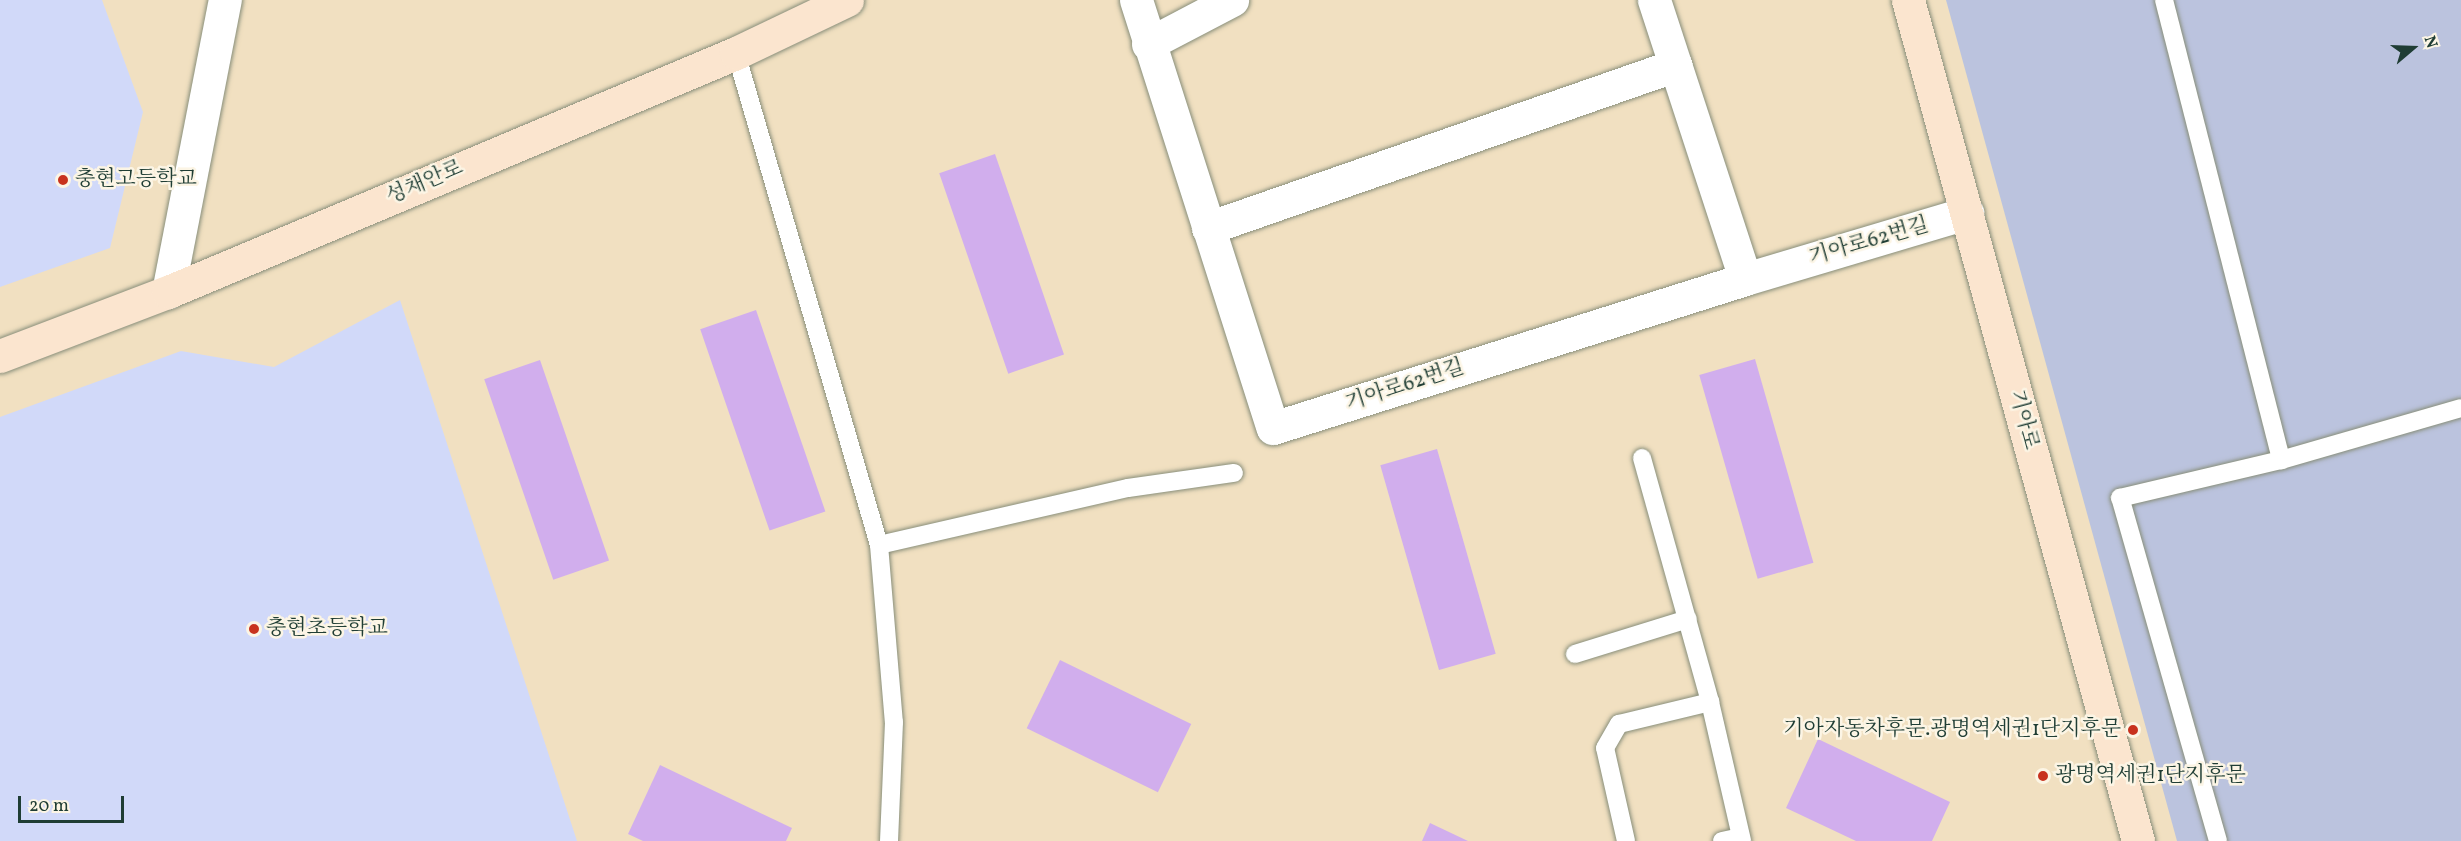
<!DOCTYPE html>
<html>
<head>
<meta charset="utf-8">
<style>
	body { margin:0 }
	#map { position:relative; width:2461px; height:841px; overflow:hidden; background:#f1e0c1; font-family:Vollkorn,"Noto Serif KR",serif }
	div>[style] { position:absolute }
	.built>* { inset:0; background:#d1d9f9 }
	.industrial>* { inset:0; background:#bbc3de }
	.building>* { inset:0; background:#d1aeed; transform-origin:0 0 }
	.roads { filter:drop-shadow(0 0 2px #888e7a) drop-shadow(0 0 2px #888e7a) }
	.lane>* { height:18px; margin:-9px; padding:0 9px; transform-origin:9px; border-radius:9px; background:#fff }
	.street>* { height:33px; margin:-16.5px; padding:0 16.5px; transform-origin:16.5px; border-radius:16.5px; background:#fff }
	.secondary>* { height:33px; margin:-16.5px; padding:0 16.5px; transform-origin:16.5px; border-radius:16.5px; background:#fbe5cf }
	.dots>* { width:16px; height:16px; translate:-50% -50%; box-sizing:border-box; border:3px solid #fcf5e5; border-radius:50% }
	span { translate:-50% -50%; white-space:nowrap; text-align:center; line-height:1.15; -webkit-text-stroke:5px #fcf5e5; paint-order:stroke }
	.poi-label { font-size:21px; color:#1f3d34 }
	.left { translate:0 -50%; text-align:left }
	.right { translate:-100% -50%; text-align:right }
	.street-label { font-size:21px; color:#1f3d34 }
	.north { position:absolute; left:2383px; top:18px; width:60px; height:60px; -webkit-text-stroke:4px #fcf5e5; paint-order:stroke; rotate:71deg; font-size:16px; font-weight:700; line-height:24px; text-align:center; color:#1f3d34 }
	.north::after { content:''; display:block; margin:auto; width:21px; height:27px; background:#1f3d34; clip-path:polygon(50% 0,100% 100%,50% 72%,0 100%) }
	.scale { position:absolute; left:18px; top:796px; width:106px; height:27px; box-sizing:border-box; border:3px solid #1f3d34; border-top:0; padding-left:8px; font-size:18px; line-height:21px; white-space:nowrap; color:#1f3d34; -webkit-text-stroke:4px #fcf5e5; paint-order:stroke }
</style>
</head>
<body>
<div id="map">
	<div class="built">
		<i style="clip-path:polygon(0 0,102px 0,143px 112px,110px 248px,0 287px)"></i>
		<i style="clip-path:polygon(400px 300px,577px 841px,0 841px,0 417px,181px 351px,274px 367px)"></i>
	</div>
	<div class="industrial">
		<i style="clip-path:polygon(1946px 0,2461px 0,2461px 841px,2177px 841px)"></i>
	</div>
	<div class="building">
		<i style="left:995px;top:154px;width:212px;height:59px;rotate:71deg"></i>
		<i style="left:756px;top:310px;width:213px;height:59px;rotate:71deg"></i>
		<i style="left:1755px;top:359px;width:212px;height:58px;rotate:74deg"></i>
		<i style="left:540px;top:360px;width:212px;height:59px;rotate:71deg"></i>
		<i style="left:1437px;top:449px;width:213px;height:59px;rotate:74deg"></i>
		<i style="left:1060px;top:660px;width:146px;height:76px;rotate:26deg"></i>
		<i style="clip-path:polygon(1818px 739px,1950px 802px,1932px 841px,1856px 841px,1786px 808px)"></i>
		<i style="clip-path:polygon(660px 765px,792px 828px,786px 841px,643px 841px,628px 834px)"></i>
		<i style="clip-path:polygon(1430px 823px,1468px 841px,1422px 841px)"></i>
	</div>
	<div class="roads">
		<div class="lane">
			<i style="left:2164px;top:0;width:475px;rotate:75.7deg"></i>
			<i style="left:2281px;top:460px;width:187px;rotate:-16.1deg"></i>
			<i style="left:736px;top:53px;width:512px;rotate:73.79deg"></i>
			<i style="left:879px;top:545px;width:178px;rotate:85.2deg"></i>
			<i style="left:894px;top:722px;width:119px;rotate:92.4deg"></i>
			<i style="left:1642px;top:458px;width:253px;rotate:74.4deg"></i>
			<i style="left:1710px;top:702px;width:143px;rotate:77deg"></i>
			<i style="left:879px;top:545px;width:255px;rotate:-12.9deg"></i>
			<i style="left:1128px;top:488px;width:107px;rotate:-8.1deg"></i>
			<i style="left:1575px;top:654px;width:118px;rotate:-17.2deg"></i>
			<i style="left:1626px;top:841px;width:95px;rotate:-102.7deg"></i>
			<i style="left:1605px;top:748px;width:28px;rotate:-60deg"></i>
			<i style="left:1619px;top:724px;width:94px;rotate:-13.6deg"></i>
			<i style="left:1722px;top:841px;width:19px;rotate:-12deg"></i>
			<i style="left:2218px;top:841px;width:357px;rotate:-105.9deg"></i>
			<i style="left:2120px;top:498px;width:165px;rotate:-13.3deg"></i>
		</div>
		<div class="street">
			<i style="left:1136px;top:0;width:449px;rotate:72.3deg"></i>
			<i style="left:1273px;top:428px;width:495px;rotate:-17.5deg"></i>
			<i style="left:1745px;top:279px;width:232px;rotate:-16.6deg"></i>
			<i style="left:1654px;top:0;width:293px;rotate:71.9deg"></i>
			<i style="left:1148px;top:44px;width:95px;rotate:-27.6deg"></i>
			<i style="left:1208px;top:228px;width:495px;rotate:-19.2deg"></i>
			<i style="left:168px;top:292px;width:298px;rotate:-79deg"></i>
		</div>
		<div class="secondary">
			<i style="left:1908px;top:0;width:872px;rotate:74.7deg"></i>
			<i style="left:0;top:356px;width:180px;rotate:-20.9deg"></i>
			<i style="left:168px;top:292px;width:616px;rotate:-22.82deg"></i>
			<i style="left:736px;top:53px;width:123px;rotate:-25.5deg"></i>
		</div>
	</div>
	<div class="dots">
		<i style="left:63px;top:180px;background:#c8321e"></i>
		<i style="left:254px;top:629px;background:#c8321e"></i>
		<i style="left:2133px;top:730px;background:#c8321e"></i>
		<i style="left:2043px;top:776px;background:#c8321e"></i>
	</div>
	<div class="poi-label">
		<span class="left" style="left:75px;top:180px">충현고등학교</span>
		<span class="left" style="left:266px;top:629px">충현초등학교</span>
		<span class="right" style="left:2121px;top:730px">기아자동차후문.광명역세권1단지후문</span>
		<span class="left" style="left:2055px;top:776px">광명역세권1단지후문</span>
	</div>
	<div class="street-label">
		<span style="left:425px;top:183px;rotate:-23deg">성채안로</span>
		<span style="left:1869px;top:242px;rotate:-16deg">기아로62번길</span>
		<span style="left:1405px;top:386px;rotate:-18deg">기아로62번길</span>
		<span style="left:2023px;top:420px;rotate:75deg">기아로</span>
	</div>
	<div class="north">N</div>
	<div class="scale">20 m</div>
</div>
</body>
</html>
